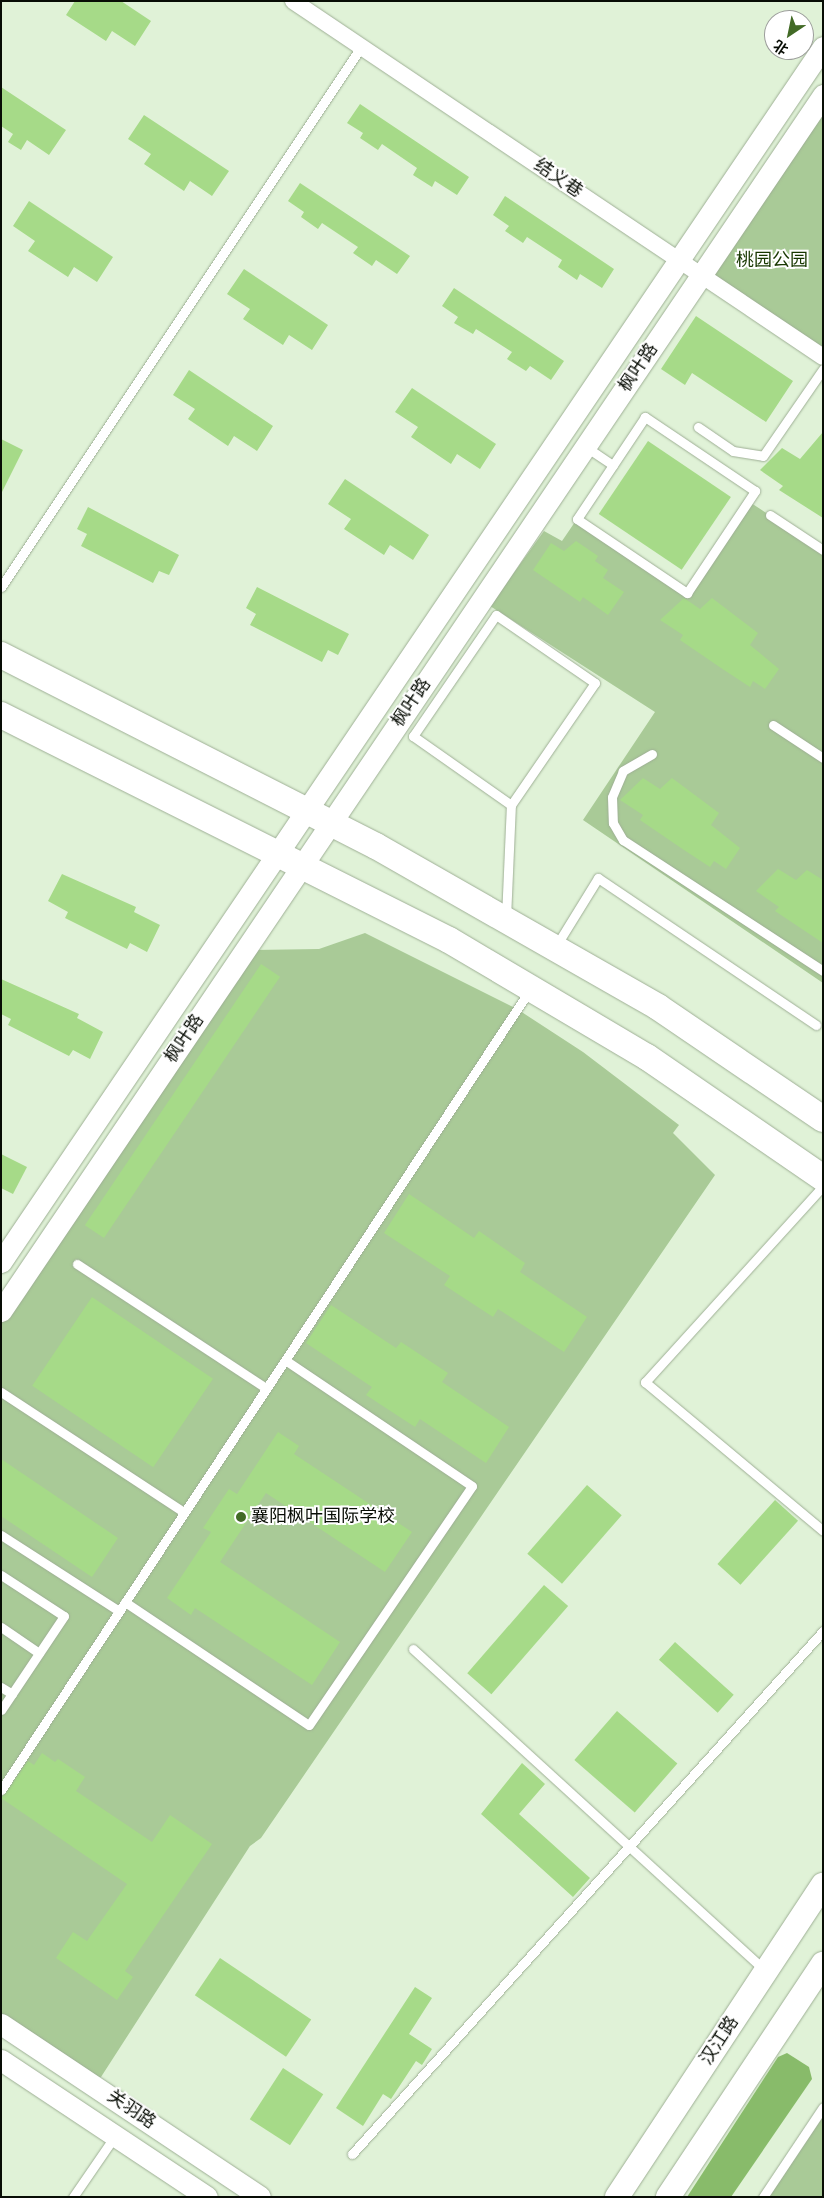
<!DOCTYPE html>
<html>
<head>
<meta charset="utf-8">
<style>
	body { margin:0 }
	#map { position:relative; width:824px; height:2198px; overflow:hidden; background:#e0f2d7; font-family:"Alegreya Sans","Noto Sans SC",sans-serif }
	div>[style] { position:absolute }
	.green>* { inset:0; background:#a9ca97 }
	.forest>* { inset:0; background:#88bb6a }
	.building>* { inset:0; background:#a6da88; transform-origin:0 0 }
	.roads { filter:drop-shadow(0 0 1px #9eaf95) drop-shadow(0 0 1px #9eaf95) }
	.service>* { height:9px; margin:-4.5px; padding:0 4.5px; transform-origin:4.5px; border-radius:4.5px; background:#fff }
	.minor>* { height:16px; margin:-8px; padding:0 8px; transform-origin:8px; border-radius:8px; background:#fff }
	.tertiary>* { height:21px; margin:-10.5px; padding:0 10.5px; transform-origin:10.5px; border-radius:10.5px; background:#fff }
	.secondary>* { height:24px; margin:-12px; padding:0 12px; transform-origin:12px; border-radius:12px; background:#fff }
	.primary>* { height:26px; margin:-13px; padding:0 13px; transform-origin:13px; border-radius:13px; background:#fff }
	.dots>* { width:14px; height:14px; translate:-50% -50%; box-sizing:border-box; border:2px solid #fff; border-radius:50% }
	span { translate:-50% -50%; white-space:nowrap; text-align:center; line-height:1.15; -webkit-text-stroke:4px #fff; paint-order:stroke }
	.street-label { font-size:18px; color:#080d05 }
	.park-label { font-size:18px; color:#173700 }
	.poi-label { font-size:18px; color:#080d05 }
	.left { translate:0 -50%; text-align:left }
	.frame { position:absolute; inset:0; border:2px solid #080d05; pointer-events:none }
	.north { position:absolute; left:764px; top:10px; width:50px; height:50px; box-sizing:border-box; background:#fff; border:1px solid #9c9e9b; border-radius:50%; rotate:214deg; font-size:14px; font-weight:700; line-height:20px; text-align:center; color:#080d05 }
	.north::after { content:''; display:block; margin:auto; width:18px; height:22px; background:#426a26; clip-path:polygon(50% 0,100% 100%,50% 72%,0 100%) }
</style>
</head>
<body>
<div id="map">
	<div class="green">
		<i style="clip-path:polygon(823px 95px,823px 357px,701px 275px)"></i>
		<i style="clip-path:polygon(748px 501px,823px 550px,823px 983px,583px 820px,655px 712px,490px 606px,544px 531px,562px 541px,577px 519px,687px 592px)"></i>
		<i style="clip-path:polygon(365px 933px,517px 1009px,583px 1052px,679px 1125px,673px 1133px,715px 1175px,261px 1838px,250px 1846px,101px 2077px,92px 2078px,1px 2018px,1px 1311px,245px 950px,319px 949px)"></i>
		<i style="clip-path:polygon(823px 2107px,823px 2197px,763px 2197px)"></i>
	</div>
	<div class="forest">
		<i style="clip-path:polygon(787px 2053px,809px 2067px,812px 2079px,731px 2197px,687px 2197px,778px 2057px)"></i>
	</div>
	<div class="building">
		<i style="clip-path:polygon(75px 1px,121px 1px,151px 21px,135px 46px,112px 31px,106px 41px,66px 15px)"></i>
		<i style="clip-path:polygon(1px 87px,66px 130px,49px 155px,27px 140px,21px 150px,8px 142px,13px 134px,1px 126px)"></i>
		<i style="clip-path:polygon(360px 104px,469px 177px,457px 195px,435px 181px,432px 187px,413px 175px,417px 168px,382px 144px,378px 150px,360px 138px,363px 133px,347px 123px)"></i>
		<i style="clip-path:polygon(144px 115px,229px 171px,212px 196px,190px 181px,184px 191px,144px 164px,151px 154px,128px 139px)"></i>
		<i style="clip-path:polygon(300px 183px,410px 256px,397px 274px,376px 260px,372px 266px,353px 253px,358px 247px,322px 223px,318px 229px,301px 217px,304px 212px,288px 201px)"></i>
		<i style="clip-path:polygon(505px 196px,614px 269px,602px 288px,580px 274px,577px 280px,558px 267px,562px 260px,527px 237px,523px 243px,505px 231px,509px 226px,493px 215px)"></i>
		<i style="clip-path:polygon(29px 201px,113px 257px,97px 282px,74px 267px,68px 277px,28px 251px,35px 241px,13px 226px)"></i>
		<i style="clip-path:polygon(244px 269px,328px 325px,312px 350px,289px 335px,283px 345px,243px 319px,250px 309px,227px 294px)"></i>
		<i style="clip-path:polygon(454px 288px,564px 361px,551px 380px,530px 366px,526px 371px,507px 359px,512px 352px,476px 329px,473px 334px,454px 323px,458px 317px,442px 306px)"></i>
		<i style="clip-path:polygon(696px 316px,793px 381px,766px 422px,692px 373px,685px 385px,661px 369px)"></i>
		<i style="clip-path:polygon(189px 370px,273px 426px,257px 451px,234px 436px,228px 446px,188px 419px,195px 409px,173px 395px)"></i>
		<i style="clip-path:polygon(412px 388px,496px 444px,480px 469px,457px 454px,451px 464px,411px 437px,418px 427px,395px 412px)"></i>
		<i style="clip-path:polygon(823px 432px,823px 518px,779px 490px,783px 486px,760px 470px,782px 448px,800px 459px)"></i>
		<i style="clip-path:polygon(1px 439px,23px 450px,1px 494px)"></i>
		<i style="left:648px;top:441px;width:100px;height:88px;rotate:34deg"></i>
		<i style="clip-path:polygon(345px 479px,429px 535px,413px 560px,390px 545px,384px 555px,344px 529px,351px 519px,328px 504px)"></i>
		<i style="clip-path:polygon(88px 507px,179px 555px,169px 575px,159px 571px,153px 583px,81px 546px,87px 534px,77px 529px)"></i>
		<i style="clip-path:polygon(576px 541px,598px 556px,595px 561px,608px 570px,603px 578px,624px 592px,608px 615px,583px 597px,580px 602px,533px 570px,551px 543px,564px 551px)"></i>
		<i style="clip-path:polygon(257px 587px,349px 634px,338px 655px,328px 650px,322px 662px,250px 625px,256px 614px,246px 608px)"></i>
		<i style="clip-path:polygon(684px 598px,700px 609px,712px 598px,758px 633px,750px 645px,779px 669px,765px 689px,753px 681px,750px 687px,724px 670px,680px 640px,683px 635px,660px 620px)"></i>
		<i style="clip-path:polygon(643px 778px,660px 789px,672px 778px,719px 813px,711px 825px,740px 848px,726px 869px,714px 861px,710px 867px,684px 850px,640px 820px,643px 815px,620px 800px)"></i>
		<i style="clip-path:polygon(778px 869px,796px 880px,807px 870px,823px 880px,823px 943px,775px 911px,779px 907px,756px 891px)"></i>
		<i style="clip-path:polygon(62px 874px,136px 907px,134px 912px,160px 925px,147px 952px,130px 943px,127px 949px,65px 918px,68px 912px,48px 901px)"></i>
		<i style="left:261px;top:964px;width:23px;height:315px;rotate:34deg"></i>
		<i style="clip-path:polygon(1px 979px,79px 1014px,77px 1018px,103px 1032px,90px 1059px,73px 1050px,69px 1056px,8px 1025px,11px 1019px,1px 1014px)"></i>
		<i style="clip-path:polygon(1px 1154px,27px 1167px,13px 1194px,1px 1188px)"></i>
		<i style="clip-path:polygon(409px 1194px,474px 1238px,479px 1231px,525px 1263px,520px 1272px,587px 1317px,564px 1352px,498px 1309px,493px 1317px,444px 1285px,450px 1276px,384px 1233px)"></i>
		<i style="left:92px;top:1297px;width:146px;height:107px;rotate:34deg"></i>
		<i style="clip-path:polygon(331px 1305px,396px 1348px,401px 1342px,448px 1373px,442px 1382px,509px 1427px,486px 1463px,420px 1419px,415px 1427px,366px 1395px,372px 1387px,306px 1343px)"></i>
		<i style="clip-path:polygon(278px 1432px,299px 1446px,294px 1454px,412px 1532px,385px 1572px,266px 1493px,220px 1562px,340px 1642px,312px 1685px,195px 1608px,191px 1615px,167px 1598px,211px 1532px,203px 1528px,229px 1489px,237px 1494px)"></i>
		<i style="clip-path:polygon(1px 1459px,118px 1538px,92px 1577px,1px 1516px)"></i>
		<i style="left:587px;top:1485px;width:46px;height:91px;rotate:41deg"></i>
		<i style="left:775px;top:1500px;width:31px;height:86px;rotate:42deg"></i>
		<i style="left:544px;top:1585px;width:32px;height:117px;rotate:41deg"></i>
		<i style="left:675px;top:1642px;width:79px;height:24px;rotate:42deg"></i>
		<i style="left:617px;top:1711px;width:80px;height:65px;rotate:41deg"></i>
		<i style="clip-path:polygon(42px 1753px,55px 1762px,58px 1759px,85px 1777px,76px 1791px,152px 1842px,170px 1815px,212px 1844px,125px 1971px,133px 1977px,117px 2000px,56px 1958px,73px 1932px,87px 1941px,127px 1884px,1px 1798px,28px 1761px,34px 1765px)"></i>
		<i style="clip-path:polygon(522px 1763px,545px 1784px,519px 1814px,590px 1878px,573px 1897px,481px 1814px)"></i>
		<i style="left:220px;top:1958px;width:110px;height:45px;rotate:34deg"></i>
		<i style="clip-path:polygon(415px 1987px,432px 1998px,409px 2034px,432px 2049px,422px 2065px,416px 2061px,391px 2099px,383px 2094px,363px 2126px,336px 2108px)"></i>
		<i style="left:283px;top:2068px;width:48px;height:61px;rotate:33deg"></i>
	</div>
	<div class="roads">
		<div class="service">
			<i style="left:698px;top:427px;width:42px;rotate:34.4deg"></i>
			<i style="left:733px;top:451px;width:30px;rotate:9deg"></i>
			<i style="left:763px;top:456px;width:106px;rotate:-55.4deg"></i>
			<i style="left:586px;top:447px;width:32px;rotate:34deg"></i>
			<i style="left:613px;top:465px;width:65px;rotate:123.7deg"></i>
			<i style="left:577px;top:519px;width:133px;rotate:33.9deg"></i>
			<i style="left:687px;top:593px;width:123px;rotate:-56.3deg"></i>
			<i style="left:755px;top:491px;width:133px;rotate:-146.1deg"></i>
			<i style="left:645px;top:417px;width:58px;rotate:123.7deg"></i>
			<i style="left:770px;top:515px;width:64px;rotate:33.4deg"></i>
			<i style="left:1px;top:587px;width:649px;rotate:-56.31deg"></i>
			<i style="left:773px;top:725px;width:60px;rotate:33.4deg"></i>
			<i style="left:652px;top:754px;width:34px;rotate:150deg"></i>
			<i style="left:623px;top:771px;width:28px;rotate:113deg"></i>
			<i style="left:612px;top:797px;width:26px;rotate:88deg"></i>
			<i style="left:613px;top:823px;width:20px;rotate:60deg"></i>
			<i style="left:623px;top:840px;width:239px;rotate:33.2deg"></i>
			<i style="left:506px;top:918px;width:113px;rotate:-87.5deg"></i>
			<i style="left:511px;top:805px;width:148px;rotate:-55.5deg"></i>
			<i style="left:595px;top:683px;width:120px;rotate:-145.5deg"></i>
			<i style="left:496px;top:615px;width:147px;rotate:124.4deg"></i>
			<i style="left:413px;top:736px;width:120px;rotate:35.1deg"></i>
			<i style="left:556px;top:946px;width:80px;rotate:-58.3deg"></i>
			<i style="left:598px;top:878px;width:263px;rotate:34deg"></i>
			<i style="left:823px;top:1186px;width:265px;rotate:132.2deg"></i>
			<i style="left:645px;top:1382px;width:232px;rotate:39.9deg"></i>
			<i style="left:77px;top:1264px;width:226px;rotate:33.3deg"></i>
			<i style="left:1px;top:1392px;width:219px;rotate:33.3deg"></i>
			<i style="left:1px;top:1535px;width:140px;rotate:32.8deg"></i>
			<i style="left:1px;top:1575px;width:75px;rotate:33.1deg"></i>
			<i style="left:64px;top:1616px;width:113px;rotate:123.8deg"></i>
			<i style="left:125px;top:1602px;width:221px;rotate:33.8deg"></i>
			<i style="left:309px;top:1725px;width:289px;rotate:-55.7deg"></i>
			<i style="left:472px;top:1486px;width:225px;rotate:-146deg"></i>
			<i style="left:1px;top:1627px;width:46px;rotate:34.4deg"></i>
			<i style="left:413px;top:1649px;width:478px;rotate:42.4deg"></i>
			<i style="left:1px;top:1687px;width:13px;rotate:32deg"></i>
			<i style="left:1px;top:1790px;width:958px;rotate:-56.54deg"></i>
			<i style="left:352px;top:2154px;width:704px;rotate:-47.99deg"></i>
			<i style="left:73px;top:2197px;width:74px;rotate:-55.5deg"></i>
			<i style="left:763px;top:2197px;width:108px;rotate:-56.3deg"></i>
		</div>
		<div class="minor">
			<i style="left:293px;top:1px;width:638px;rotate:33.89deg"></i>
		</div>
		<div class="tertiary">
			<i style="left:1px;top:1262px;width:1467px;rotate:-55.92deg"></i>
			<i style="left:1px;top:1311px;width:1468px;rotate:-55.94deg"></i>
			<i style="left:1px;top:2024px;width:311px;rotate:33.7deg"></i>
			<i style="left:1px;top:2060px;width:247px;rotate:33.6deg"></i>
		</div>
		<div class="secondary">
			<i style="left:617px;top:2197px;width:374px;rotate:-56.6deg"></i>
			<i style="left:668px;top:2197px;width:280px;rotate:-56.4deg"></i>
		</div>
		<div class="primary">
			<i style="left:1px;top:655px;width:421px;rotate:27deg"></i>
			<i style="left:376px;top:846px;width:325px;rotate:29.7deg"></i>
			<i style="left:658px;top:1007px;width:199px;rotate:34.2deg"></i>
			<i style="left:1px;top:715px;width:501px;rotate:26.67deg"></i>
			<i style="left:449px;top:940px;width:230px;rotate:30.6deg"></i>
			<i style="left:647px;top:1057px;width:214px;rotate:34.5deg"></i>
		</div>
	</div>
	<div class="dots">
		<i style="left:241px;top:1517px;background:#426a26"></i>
	</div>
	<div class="street-label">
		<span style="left:558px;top:179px;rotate:34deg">结义巷</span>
		<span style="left:639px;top:368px;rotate:-56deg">枫叶路</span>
		<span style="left:412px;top:703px;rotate:-56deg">枫叶路</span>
		<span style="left:185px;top:1039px;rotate:-56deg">枫叶路</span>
		<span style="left:720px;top:2041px;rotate:-57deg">汉江路</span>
		<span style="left:131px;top:2110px;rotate:34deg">关羽路</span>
	</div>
	<div class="park-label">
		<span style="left:772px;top:261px">桃园公园</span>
	</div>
	<div class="poi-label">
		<span class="left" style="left:251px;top:1517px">襄阳枫叶国际学校</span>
	</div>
	<div class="frame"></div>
	<div class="north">北</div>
</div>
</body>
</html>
